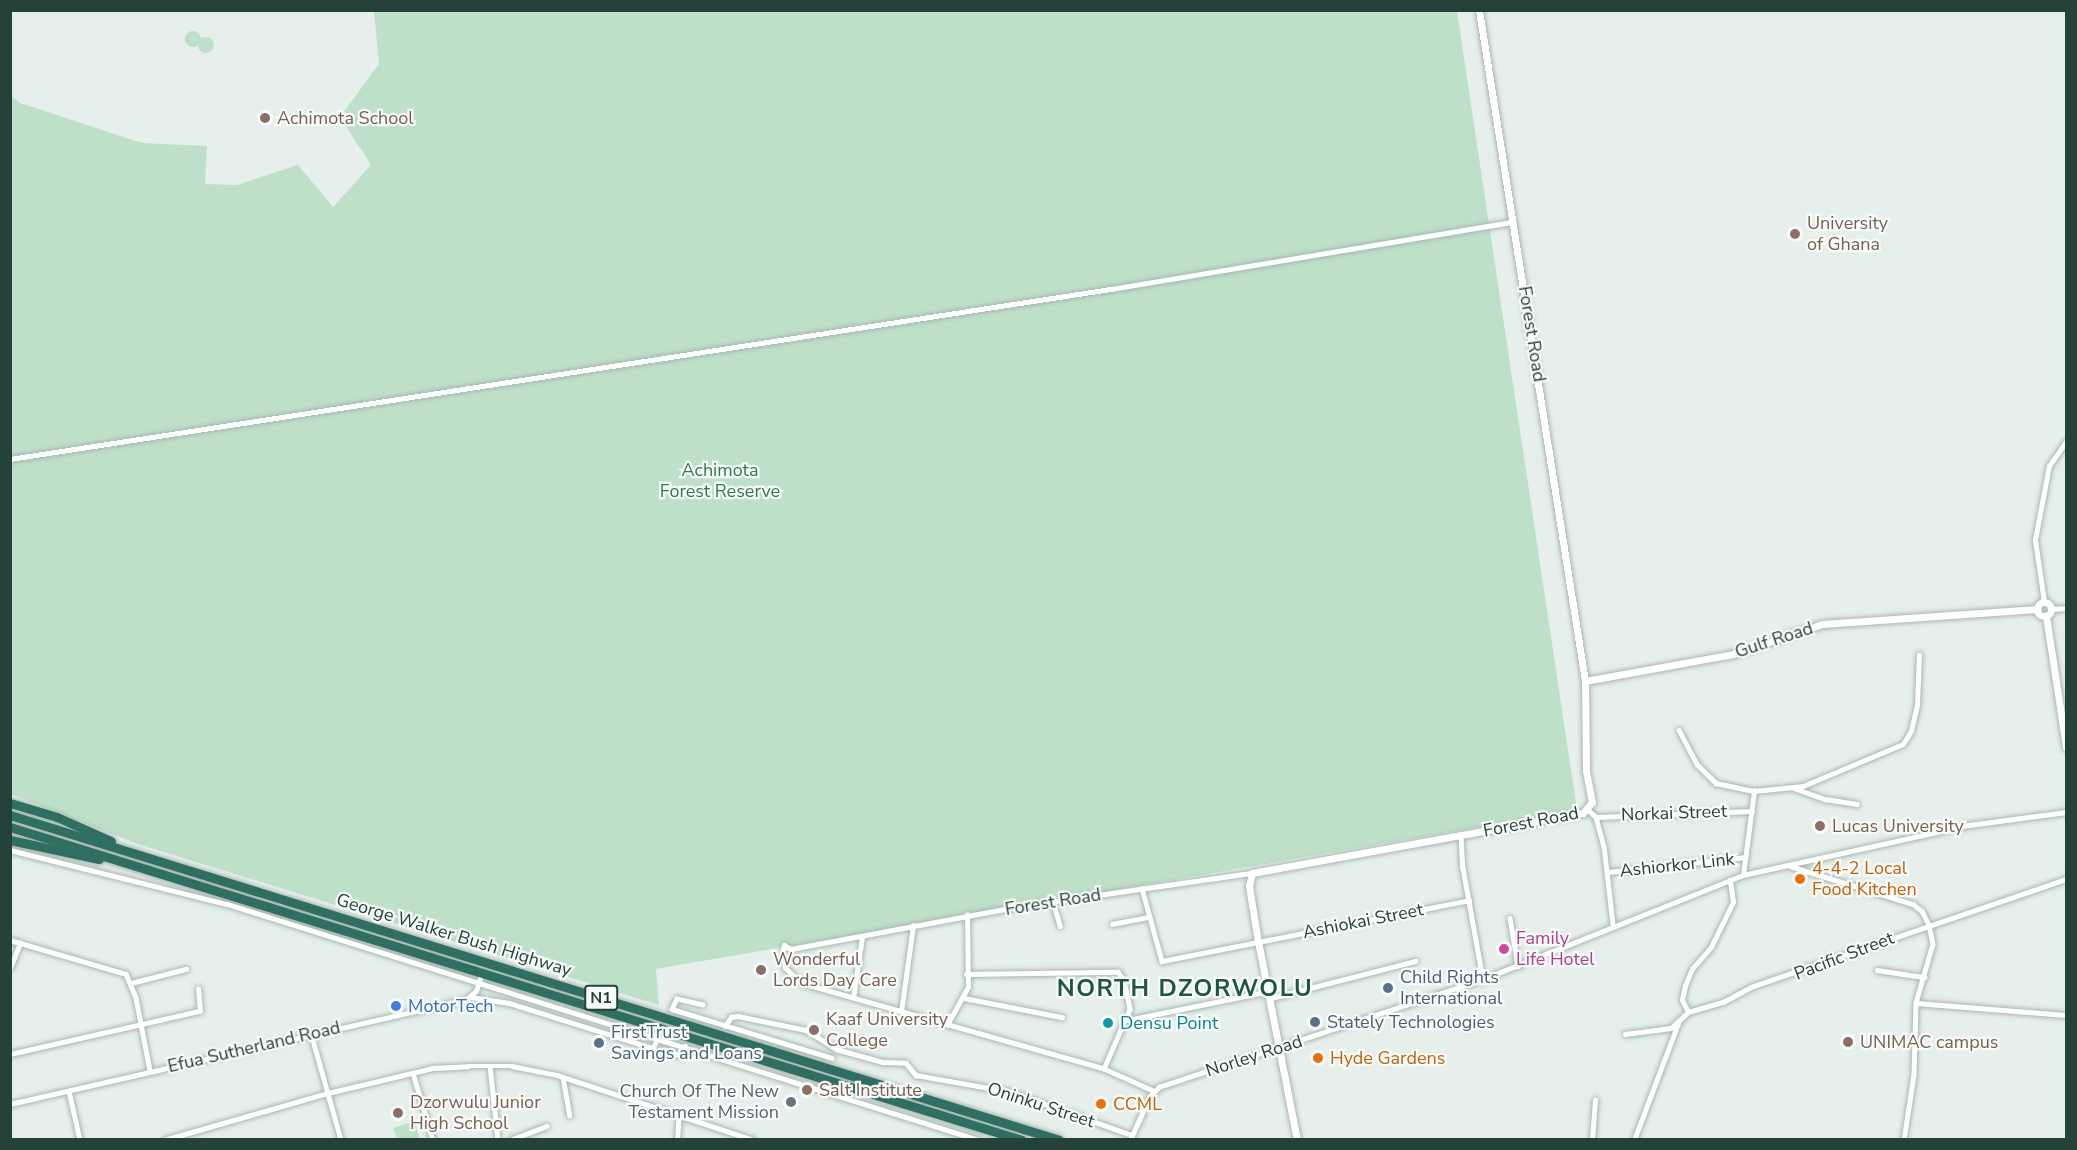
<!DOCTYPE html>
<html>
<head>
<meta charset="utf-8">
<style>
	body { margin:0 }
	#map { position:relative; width:2077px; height:1150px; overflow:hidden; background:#e6efeb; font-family:"Nunito Sans",sans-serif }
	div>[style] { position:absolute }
	.green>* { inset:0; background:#bfe0c8 }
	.round { border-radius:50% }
	.roads { filter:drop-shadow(0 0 2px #a8b8b2) drop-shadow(0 0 2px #a8b8b2) }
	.street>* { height:4.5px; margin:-2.25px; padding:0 2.25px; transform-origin:2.25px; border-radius:2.25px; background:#fff }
	.secondary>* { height:7px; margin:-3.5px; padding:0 3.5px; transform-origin:3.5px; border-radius:3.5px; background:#fff }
	.secondary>.ring { margin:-3.5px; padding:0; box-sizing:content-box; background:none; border:7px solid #fff; border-radius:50% }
	.highway>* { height:9px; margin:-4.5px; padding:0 4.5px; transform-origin:4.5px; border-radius:4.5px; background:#2f6f62 }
	.dots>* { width:16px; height:16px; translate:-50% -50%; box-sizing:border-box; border:3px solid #f7fbf9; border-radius:50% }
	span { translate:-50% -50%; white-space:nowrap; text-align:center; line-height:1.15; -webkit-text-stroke:4.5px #f7fbf9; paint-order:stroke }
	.shield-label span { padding:2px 4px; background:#f7fbf9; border:2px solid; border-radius:4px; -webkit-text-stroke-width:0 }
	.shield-label { font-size:16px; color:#24423a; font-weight:700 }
	.education-label { font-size:18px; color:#785e54 }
	.left { translate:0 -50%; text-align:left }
	.street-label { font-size:18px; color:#24423a }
	.park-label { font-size:18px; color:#2d7a4b }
	.food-label { font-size:18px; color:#c56008 }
	.hotel-label { font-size:18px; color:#b23c85 }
	.service-label { font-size:18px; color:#4e5e75 }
	.shop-label { font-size:18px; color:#366cbe }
	.culture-label { font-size:18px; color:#0d838f }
	.worship-label { font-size:18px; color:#5b616d }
	.right { translate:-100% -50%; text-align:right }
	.district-label { font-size:24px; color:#1f5548; font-weight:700; letter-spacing:1.5px }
	.frame { position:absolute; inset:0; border:12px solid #24423a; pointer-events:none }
</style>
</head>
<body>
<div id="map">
	<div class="green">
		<i style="clip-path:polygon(374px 11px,1457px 11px,1577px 810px,656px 969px,659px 1005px,138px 844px,11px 794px,11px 96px,20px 103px,142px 143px,207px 146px,205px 184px,237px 185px,298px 165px,333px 207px,371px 165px,340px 117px,379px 64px)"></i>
		<i class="round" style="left:185px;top:31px;width:16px;height:16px"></i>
		<i class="round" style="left:198px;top:37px;width:16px;height:16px"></i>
		<i style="clip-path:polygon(414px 1121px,420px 1139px,397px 1139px,393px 1128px)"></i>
	</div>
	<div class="roads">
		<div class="street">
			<i style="left:10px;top:459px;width:1114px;rotate:-8.78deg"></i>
			<i style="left:1111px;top:289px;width:408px;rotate:-9.5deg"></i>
			<i style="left:2044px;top:602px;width:63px;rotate:-98.3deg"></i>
			<i style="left:2035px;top:540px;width:75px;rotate:-79.3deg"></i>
			<i style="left:2049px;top:466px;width:29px;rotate:-55deg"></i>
			<i style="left:2051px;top:609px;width:15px;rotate:-4deg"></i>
			<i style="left:1679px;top:730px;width:38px;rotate:62deg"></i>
			<i style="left:1697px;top:764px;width:27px;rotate:45deg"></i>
			<i style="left:1716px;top:783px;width:39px;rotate:12deg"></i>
			<i style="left:1754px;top:791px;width:49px;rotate:-5.8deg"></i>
			<i style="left:1803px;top:786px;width:108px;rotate:-22.8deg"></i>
			<i style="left:1903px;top:744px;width:15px;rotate:-58deg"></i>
			<i style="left:1911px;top:731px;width:28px;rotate:-77deg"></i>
			<i style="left:1917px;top:704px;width:49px;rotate:-87.7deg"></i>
			<i style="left:1794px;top:788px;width:33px;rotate:20deg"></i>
			<i style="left:1825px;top:799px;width:32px;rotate:9deg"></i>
			<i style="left:1588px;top:810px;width:11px;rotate:41deg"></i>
			<i style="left:1596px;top:817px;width:30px;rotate:75deg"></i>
			<i style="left:1604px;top:846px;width:79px;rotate:83.4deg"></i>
			<i style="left:1596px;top:817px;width:156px;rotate:-2.2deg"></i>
			<i style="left:1461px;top:835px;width:33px;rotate:87deg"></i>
			<i style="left:1463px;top:868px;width:113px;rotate:79.8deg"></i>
			<i style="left:10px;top:850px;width:224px;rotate:14deg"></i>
			<i style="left:227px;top:904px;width:788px;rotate:17.42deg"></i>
			<i style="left:1790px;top:866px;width:129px;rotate:17.2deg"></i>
			<i style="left:1913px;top:904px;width:11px;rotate:38deg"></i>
			<i style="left:1922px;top:911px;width:16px;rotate:63deg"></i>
			<i style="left:1929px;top:925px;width:19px;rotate:78deg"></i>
			<i style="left:1933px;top:944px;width:61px;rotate:106.1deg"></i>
			<i style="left:1916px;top:1003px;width:72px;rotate:91.6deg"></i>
			<i style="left:1914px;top:1075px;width:66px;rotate:98.7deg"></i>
			<i style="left:1609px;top:872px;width:137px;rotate:-6.3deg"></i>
			<i style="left:1743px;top:875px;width:85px;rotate:-82.5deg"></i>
			<i style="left:1142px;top:888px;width:76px;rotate:74.7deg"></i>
			<i style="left:1162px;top:961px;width:313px;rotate:-11.2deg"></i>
			<i style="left:1053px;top:901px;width:26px;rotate:74deg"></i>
			<i style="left:1510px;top:918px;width:49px;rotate:80.5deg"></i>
			<i style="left:1112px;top:924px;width:37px;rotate:-11deg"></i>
			<i style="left:10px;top:940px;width:121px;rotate:16.3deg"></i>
			<i style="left:126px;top:974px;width:26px;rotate:67deg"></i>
			<i style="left:136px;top:998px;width:74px;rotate:79.1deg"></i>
			<i style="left:10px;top:968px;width:27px;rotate:-68deg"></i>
			<i style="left:1877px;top:970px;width:48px;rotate:8.5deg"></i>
			<i style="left:966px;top:974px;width:152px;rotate:-0.8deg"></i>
			<i style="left:1118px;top:972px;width:10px;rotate:53deg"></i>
			<i style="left:1124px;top:980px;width:30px;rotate:78deg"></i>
			<i style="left:1130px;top:1009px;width:65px;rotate:113.4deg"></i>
			<i style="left:131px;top:983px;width:57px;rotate:-14.3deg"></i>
			<i style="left:471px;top:997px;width:38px;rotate:9deg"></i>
			<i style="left:509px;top:1003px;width:151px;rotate:17.4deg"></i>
			<i style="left:653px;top:1048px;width:12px;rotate:-66deg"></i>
			<i style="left:853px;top:998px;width:62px;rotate:-81.6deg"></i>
			<i style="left:964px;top:998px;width:100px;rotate:11deg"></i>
			<i style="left:1271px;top:998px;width:149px;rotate:-14.4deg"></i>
			<i style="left:1916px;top:1003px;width:150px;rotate:4.6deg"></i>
			<i style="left:703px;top:1005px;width:27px;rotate:-167deg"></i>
			<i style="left:677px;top:999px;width:11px;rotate:117deg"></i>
			<i style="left:672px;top:1009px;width:167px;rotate:17deg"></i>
			<i style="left:901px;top:1012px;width:87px;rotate:-82.1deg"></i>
			<i style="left:1688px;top:1012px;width:13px;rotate:-117deg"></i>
			<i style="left:1682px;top:1000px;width:14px;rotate:-78deg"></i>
			<i style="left:1685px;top:986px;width:18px;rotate:-68deg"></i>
			<i style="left:1692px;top:969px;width:29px;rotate:-49deg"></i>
			<i style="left:1711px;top:947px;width:50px;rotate:-63.9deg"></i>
			<i style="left:1733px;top:902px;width:22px;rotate:-98deg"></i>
			<i style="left:1128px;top:1020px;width:144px;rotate:-11.6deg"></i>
			<i style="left:947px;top:1025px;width:43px;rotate:-61.1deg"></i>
			<i style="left:968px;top:987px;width:72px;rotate:-90.8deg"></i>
			<i style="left:725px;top:1026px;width:11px;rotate:-56deg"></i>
			<i style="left:731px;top:1017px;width:7px;rotate:-8deg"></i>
			<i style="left:738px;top:1016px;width:69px;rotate:11.6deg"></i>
			<i style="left:806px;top:1030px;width:36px;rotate:32deg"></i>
			<i style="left:836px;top:1049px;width:49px;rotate:15.5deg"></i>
			<i style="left:883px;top:1062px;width:23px;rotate:2deg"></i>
			<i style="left:906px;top:1063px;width:16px;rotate:50deg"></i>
			<i style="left:916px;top:1075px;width:97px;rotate:10.1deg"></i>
			<i style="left:1011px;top:1092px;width:128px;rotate:19.6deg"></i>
			<i style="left:311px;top:1033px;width:111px;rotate:74.3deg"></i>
			<i style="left:1625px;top:1034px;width:46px;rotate:-7.4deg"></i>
			<i style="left:1671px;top:1028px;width:23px;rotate:-43deg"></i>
			<i style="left:1688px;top:1012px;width:36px;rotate:-16deg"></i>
			<i style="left:1723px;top:1002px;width:32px;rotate:-28deg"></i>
			<i style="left:1751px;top:987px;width:333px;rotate:-18.9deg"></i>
			<i style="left:662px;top:1050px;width:19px;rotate:16deg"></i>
			<i style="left:680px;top:1055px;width:10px;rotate:-61deg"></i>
			<i style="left:10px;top:1054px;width:195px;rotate:-12.8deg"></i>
			<i style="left:200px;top:1011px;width:22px;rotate:-95deg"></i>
			<i style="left:490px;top:1066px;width:74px;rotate:83.8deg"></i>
			<i style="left:413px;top:1073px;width:70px;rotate:73.4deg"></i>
			<i style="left:563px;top:1077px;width:39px;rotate:80deg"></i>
			<i style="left:69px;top:1091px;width:50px;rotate:77.3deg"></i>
			<i style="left:1153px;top:1091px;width:54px;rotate:-155.8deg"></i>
			<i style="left:1104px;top:1069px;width:315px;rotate:-164.2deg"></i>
			<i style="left:801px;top:983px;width:22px;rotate:-137deg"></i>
			<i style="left:785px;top:968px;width:19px;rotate:-96deg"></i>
			<i style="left:783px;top:949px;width:4px;rotate:-76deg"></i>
			<i style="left:784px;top:945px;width:8px;rotate:30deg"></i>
			<i style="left:791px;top:949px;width:228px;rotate:-10.6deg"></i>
			<i style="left:1015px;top:907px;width:239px;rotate:-8.2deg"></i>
			<i style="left:10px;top:1104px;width:469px;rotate:-12.9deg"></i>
			<i style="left:467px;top:999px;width:12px;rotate:-42deg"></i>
			<i style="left:476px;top:991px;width:20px;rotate:-72deg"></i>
			<i style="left:164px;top:1140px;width:171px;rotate:-16deg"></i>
			<i style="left:328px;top:1093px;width:108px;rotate:-13.4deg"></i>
			<i style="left:433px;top:1068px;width:35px;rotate:-3deg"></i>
			<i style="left:468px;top:1066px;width:44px"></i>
			<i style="left:512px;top:1066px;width:46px;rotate:11.3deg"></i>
			<i style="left:557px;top:1075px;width:207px;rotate:18.3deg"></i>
			<i style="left:510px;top:1140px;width:39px;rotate:-21deg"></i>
			<i style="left:677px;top:1140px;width:27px;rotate:-86deg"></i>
			<i style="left:1130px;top:1140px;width:48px;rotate:-65.6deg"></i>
			<i style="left:1150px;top:1096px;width:13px;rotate:-45deg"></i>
			<i style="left:1159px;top:1087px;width:342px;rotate:-18.4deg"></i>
			<i style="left:1483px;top:979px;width:280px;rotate:-21.8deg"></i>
			<i style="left:1743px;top:875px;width:231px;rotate:-12.5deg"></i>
			<i style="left:1969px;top:825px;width:98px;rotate:-7.6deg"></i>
			<i style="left:1592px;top:1140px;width:40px;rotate:-85.7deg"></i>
			<i style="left:1634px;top:1140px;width:127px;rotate:-69.3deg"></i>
		</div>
		<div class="secondary">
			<i class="ring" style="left:2037px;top:602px;width:7px;height:7px"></i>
			<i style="left:2046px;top:616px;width:133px;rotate:81.3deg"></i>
			<i style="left:1585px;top:681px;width:150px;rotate:-10.3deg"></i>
			<i style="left:1733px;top:654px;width:94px;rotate:-18.6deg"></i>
			<i style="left:1822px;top:624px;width:216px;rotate:-4deg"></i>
			<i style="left:1297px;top:1140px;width:202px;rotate:-101.1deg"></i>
			<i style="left:1258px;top:942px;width:57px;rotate:-99.1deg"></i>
			<i style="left:1249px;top:886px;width:13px;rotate:-77deg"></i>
			<i style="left:1252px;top:873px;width:336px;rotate:-10.3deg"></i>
			<i style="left:1583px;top:813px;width:14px;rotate:-51deg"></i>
			<i style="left:1592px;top:802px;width:32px;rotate:-101deg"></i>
			<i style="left:1586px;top:771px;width:90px;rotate:-90.6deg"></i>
			<i style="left:1585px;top:681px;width:679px;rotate:-98.98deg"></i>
		</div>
		<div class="highway">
			<i style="left:10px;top:803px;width:49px;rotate:16.6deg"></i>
			<i style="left:57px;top:817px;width:59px;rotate:24deg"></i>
			<i style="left:10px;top:815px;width:1098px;rotate:17.21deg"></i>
			<i style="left:10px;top:827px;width:1059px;rotate:17.19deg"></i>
			<i style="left:10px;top:840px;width:91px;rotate:12.1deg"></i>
		</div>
	</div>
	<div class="dots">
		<i style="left:265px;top:118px;background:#8d6e63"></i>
		<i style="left:1795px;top:234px;background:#8d6e63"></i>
		<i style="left:1820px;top:826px;background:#8d6e63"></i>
		<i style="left:1800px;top:879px;background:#e8710a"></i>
		<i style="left:1504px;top:949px;background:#d1479c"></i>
		<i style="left:761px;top:970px;background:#8d6e63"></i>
		<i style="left:1388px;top:988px;background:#5c6f8a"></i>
		<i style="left:396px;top:1006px;background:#3f7fe0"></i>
		<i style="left:1315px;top:1022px;background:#5c6f8a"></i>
		<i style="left:1108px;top:1023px;background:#0f9aa8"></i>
		<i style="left:814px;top:1030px;background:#8d6e63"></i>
		<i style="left:1848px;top:1042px;background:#8d6e63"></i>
		<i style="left:599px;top:1043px;background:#5c6f8a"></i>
		<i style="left:1318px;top:1058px;background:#e8710a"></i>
		<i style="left:807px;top:1090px;background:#8d6e63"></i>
		<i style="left:791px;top:1102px;background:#6b7280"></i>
		<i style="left:1101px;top:1104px;background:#e8710a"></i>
		<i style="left:398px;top:1113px;background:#8d6e63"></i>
	</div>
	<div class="shield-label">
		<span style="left:601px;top:998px">N1</span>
	</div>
	<div class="education-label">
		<span class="left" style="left:277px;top:118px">Achimota School</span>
		<span class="left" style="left:1807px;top:234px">University<br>of Ghana</span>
		<span class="left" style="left:1832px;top:826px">Lucas University</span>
		<span class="left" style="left:773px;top:970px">Wonderful<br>Lords Day Care</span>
		<span class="left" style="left:826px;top:1030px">Kaaf University<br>College</span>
		<span class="left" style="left:1860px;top:1042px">UNIMAC campus</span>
		<span class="left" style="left:819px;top:1090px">Salt Institute</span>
		<span class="left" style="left:410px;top:1113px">Dzorwulu Junior<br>High School</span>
	</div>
	<div class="street-label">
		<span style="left:1532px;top:334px;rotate:81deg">Forest Road</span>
		<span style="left:1774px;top:640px;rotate:-18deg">Gulf Road</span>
		<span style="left:1674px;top:813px;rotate:-2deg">Norkai Street</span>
		<span style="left:1531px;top:822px;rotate:-11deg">Forest Road</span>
		<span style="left:1677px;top:865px;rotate:-6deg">Ashiorkor Link</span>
		<span style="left:1053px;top:902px;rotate:-9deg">Forest Road</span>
		<span style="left:1363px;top:921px;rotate:-11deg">Ashiokai Street</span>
		<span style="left:454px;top:935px;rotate:17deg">George Walker Bush Highway</span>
		<span style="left:1844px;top:956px;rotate:-21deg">Pacific Street</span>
		<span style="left:254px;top:1047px;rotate:-13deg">Efua Sutherland Road</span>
		<span style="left:1254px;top:1056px;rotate:-18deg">Norley Road</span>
		<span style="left:1041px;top:1105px;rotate:18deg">Oninku Street</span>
	</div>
	<div class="park-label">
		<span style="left:720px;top:481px">Achimota<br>Forest Reserve</span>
	</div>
	<div class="food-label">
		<span class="left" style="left:1812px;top:879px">4-4-2 Local<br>Food Kitchen</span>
		<span class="left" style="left:1330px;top:1058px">Hyde Gardens</span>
		<span class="left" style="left:1113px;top:1104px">CCML</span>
	</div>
	<div class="hotel-label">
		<span class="left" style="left:1516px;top:949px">Family<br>Life Hotel</span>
	</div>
	<div class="service-label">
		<span class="left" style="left:1400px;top:988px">Child Rights<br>International</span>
		<span class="left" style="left:1327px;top:1022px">Stately Technologies</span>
		<span class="left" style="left:611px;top:1043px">FirstTrust<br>Savings and Loans</span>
	</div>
	<div class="shop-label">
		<span class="left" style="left:408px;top:1006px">MotorTech</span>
	</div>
	<div class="culture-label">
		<span class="left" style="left:1120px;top:1023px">Densu Point</span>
	</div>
	<div class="worship-label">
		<span class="right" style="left:779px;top:1102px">Church Of The New<br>Testament Mission</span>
	</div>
	<div class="district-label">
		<span style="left:1185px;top:989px">NORTH DZORWOLU</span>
	</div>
	<div class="frame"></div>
</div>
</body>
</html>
